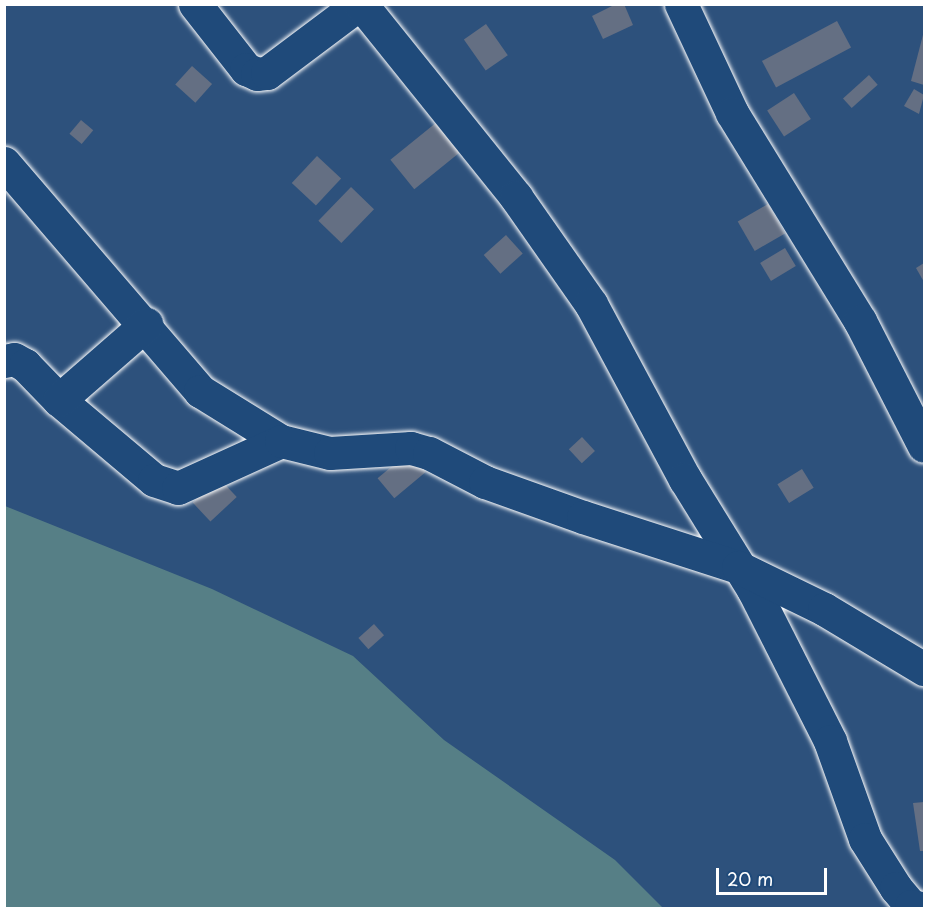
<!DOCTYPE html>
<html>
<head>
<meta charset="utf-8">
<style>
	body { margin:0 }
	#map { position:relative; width:929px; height:913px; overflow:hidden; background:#2d517c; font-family:"Playpen Sans",sans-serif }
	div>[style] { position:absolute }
	.green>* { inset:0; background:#567f86 }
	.building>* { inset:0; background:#646f83; transform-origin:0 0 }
	.roads { filter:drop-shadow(0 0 2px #fff) drop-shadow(0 0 2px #fff) }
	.minor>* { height:33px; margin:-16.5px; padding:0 16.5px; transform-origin:16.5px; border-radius:16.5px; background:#1f4a7a }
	span { translate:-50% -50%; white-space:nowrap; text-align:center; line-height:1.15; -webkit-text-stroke:4.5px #1f4a7a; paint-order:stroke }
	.frame { position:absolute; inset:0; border:6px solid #fff; pointer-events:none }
	.scale { position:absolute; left:716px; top:868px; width:111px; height:27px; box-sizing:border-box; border:3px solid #fff; border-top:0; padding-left:8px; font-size:18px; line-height:21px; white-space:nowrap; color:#fff; -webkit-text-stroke:4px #1f4a7a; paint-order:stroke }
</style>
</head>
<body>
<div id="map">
	<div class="green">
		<i style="clip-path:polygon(5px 506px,212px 589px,353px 656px,444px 740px,615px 860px,663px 908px,5px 908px)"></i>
	</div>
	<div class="building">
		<i style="clip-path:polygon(616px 4px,624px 4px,633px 25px,603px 39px,592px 16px)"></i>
		<i style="left:837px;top:21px;width:30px;height:85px;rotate:62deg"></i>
		<i style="left:486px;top:24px;width:38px;height:27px;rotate:55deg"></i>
		<i style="clip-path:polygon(924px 31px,924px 85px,911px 81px)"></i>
		<i style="left:192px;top:66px;width:27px;height:25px;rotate:42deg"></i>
		<i style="left:869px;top:75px;width:13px;height:35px;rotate:48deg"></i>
		<i style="clip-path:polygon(914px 89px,924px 95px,919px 114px,904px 106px)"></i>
		<i style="left:794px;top:93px;width:31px;height:32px;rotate:57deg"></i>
		<i style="left:81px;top:120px;width:16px;height:18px;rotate:40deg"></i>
		<i style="left:437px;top:122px;width:38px;height:60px;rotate:51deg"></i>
		<i style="left:317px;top:156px;width:33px;height:37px;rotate:43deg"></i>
		<i style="left:351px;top:187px;width:32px;height:47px;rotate:44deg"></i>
		<i style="left:768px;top:204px;width:34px;height:35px;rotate:60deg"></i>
		<i style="left:506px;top:235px;width:25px;height:30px;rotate:48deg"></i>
		<i style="left:785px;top:248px;width:21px;height:29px;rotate:59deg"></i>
		<i style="clip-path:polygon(924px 263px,924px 282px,916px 268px)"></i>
		<i style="left:582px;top:437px;width:19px;height:18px;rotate:47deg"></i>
		<i style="left:409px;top:452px;width:26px;height:41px;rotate:50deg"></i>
		<i style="left:802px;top:469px;width:22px;height:29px;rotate:58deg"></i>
		<i style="left:219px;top:478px;width:26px;height:36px;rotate:47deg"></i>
		<i style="left:374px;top:624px;width:15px;height:21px;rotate:48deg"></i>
		<i style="clip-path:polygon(924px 802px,924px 851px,920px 851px,913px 803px)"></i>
	</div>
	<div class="roads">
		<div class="minor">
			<i style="left:195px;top:4px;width:83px;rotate:51.9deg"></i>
			<i style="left:246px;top:69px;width:12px;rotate:24deg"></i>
			<i style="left:257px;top:74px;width:10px;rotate:-6deg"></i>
			<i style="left:267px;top:73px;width:115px;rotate:-36.9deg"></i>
			<i style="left:361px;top:4px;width:248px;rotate:51.2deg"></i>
			<i style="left:516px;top:197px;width:131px;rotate:55deg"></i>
			<i style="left:591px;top:304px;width:199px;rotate:61.8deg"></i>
			<i style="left:685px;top:479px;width:129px;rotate:58.3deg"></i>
			<i style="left:753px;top:589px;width:170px;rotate:63.1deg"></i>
			<i style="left:830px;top:741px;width:104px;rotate:70.3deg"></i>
			<i style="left:865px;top:839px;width:58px;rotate:57.7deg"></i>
			<i style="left:896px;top:888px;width:23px;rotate:50deg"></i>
			<i style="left:911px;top:906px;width:10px;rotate:11deg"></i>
			<i style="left:681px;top:4px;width:120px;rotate:64.9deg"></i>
			<i style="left:732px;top:113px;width:244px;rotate:58.4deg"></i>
			<i style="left:860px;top:321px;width:140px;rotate:62.9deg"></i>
			<i style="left:4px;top:163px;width:301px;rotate:49.3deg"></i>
			<i style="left:200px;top:391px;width:95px;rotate:31.7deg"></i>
			<i style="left:4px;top:361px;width:10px;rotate:-11deg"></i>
			<i style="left:14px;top:359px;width:13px;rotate:29deg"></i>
			<i style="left:25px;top:365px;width:49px;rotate:45.8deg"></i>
			<i style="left:59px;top:400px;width:124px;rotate:40.1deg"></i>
			<i style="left:154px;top:480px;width:25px;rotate:18deg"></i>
			<i style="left:178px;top:488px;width:113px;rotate:-24.5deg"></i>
			<i style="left:281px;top:441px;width:50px;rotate:13.8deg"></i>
			<i style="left:330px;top:453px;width:81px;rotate:-3.5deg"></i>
			<i style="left:411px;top:448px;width:19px;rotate:16deg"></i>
			<i style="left:429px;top:453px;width:63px;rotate:27.4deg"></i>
			<i style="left:485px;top:482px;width:104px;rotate:19.7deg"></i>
			<i style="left:583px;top:517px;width:163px;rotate:17.9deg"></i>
			<i style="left:738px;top:567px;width:96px;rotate:26deg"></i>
			<i style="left:824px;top:609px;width:117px;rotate:31deg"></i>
			<i style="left:59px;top:400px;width:116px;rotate:-41.1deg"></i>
		</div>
	</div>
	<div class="frame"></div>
	<div class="scale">20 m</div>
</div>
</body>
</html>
